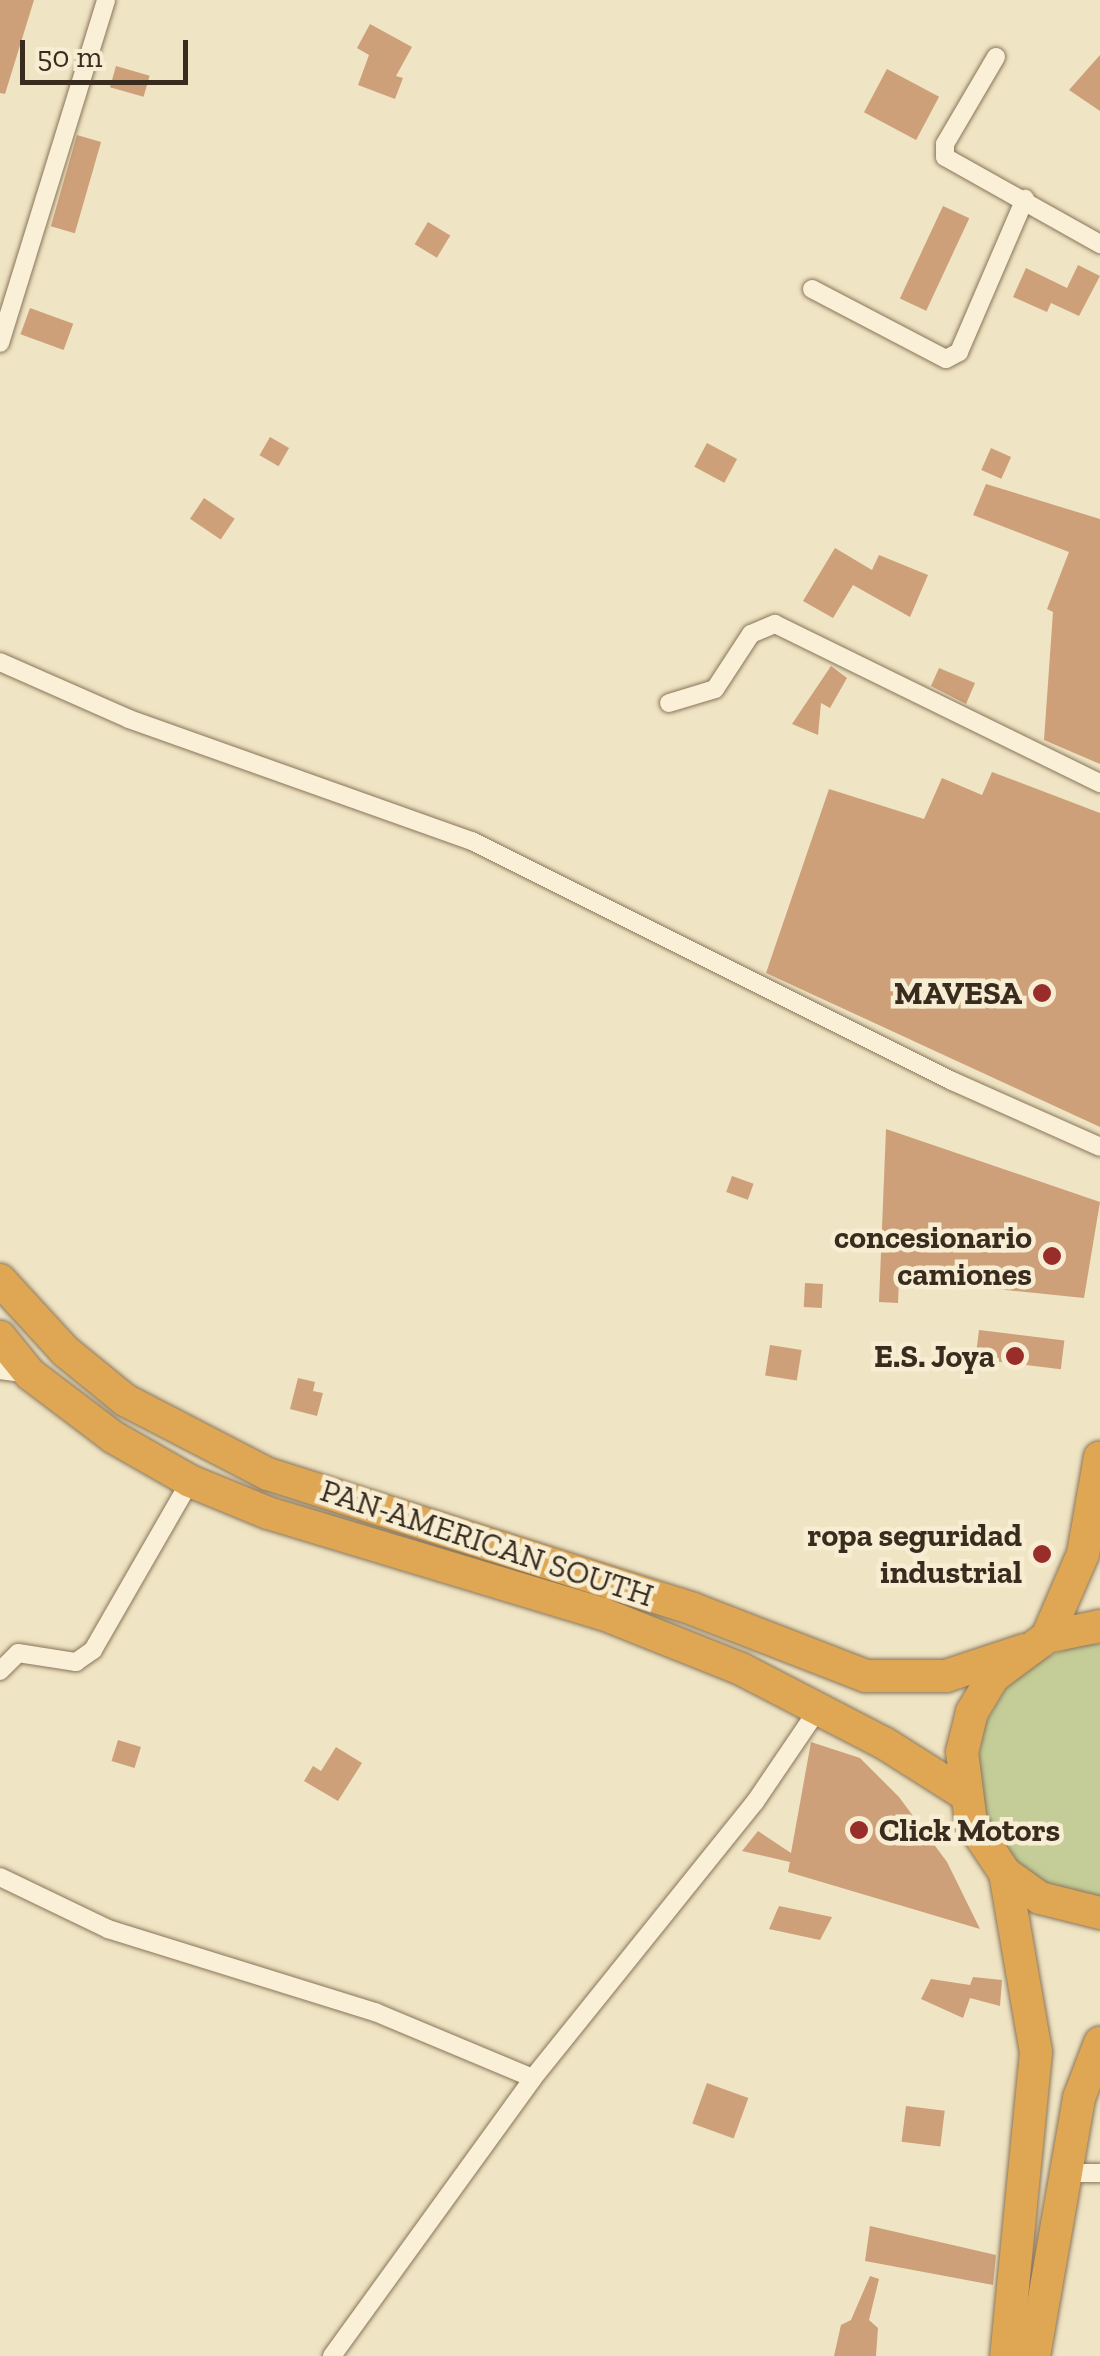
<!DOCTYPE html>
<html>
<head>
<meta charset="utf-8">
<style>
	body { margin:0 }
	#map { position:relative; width:1100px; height:2356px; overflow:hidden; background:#efe4c3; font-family:"Zilla Slab",serif }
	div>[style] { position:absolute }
	.green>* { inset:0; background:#c4cd97 }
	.building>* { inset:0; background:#cda079; transform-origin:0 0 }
	.roads { filter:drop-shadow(0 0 2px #89755a) drop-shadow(0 0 2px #89755a) }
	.street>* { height:18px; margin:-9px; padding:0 9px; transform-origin:9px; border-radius:9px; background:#f9f0d7 }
	.highway>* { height:32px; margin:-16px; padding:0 16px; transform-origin:16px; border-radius:16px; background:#dfa753 }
	.dots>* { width:28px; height:28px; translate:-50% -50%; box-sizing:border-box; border:5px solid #f6edd3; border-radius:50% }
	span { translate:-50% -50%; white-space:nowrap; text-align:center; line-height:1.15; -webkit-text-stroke:9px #f6edd3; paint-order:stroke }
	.poi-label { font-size:32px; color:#392c1e; font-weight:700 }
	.right { translate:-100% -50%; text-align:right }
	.left { translate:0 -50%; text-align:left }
	.street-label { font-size:32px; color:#392c1e }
	.scale { position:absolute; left:20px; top:40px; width:168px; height:45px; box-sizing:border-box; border:5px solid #392c1e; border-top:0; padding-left:12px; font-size:30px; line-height:35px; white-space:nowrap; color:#392c1e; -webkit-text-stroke:8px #f6edd3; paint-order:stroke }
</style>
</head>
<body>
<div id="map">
	<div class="green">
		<i style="clip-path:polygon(1081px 1644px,1100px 1644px,1100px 1898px,1040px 1881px,1006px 1852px,984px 1813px,977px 1770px,984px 1726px,1006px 1688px,1039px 1660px)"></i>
	</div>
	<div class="building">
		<i style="clip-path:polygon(0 0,34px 0,5px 94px,0 93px)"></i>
		<i style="clip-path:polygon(370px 24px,412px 47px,396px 76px,403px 78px,395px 99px,358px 85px,369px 55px,357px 48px)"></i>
		<i style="clip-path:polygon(1100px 55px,1100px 111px,1069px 90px)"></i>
		<i style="left:116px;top:66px;width:35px;height:22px;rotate:16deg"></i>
		<i style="left:887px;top:69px;width:59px;height:49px;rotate:28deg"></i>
		<i style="left:77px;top:135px;width:25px;height:95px;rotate:16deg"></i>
		<i style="left:943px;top:206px;width:29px;height:102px;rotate:25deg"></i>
		<i style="left:428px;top:222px;width:26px;height:26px;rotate:31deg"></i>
		<i style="clip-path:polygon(1078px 265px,1100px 276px,1079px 316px,1051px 303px,1047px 312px,1013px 297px,1026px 268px,1067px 288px)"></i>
		<i style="left:30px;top:308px;width:46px;height:28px;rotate:20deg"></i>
		<i style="left:270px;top:437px;width:22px;height:21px;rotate:30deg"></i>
		<i style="left:707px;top:443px;width:34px;height:27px;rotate:28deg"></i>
		<i style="left:991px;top:448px;width:22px;height:24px;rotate:24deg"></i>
		<i style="clip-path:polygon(986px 484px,1100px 519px,1100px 764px,1044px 740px,1053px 612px,1047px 609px,1069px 552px,973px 515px)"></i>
		<i style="left:204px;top:498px;width:37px;height:25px;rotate:34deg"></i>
		<i style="clip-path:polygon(835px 548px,872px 570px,879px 555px,928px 575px,910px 617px,853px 585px,833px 618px,803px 601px)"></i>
		<i style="clip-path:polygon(831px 666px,847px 678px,830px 708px,821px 703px,818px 735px,792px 724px)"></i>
		<i style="clip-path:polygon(939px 668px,975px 683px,966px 704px,931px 686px)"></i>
		<i style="clip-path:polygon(992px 772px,1100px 813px,1100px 1127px,766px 973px,829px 789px,924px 819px,942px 778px,982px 795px)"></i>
		<i style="clip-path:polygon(886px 1129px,1100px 1202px,1084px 1298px,899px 1279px,898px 1303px,879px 1302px)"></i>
		<i style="left:732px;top:1176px;width:23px;height:17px;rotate:20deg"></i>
		<i style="left:805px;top:1283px;width:18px;height:24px;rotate:3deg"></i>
		<i style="left:979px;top:1330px;width:86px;height:29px;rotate:7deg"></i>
		<i style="left:770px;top:1345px;width:32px;height:31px;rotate:9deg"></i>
		<i style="clip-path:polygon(298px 1378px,315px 1382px,313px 1391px,323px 1393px,317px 1416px,290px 1409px)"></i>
		<i style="left:118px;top:1740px;width:24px;height:22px;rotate:17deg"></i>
		<i style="clip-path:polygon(811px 1742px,860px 1758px,899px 1797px,947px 1862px,980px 1929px,788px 1872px,790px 1862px,742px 1851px,758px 1831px,791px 1853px)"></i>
		<i style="clip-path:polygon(336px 1747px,362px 1763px,338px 1801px,304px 1781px,313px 1766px,321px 1771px)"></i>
		<i style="clip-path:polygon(779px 1906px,832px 1917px,820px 1940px,769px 1929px)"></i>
		<i style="clip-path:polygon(973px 1977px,1002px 1980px,1000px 2006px,970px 1998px,963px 2018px,921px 1999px,931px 1979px,970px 1985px)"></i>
		<i style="left:707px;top:2083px;width:44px;height:43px;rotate:20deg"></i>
		<i style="left:906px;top:2106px;width:39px;height:36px;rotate:7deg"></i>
		<i style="clip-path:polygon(870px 2226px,996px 2255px,993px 2285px,865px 2261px)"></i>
		<i style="clip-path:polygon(870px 2276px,879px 2279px,869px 2320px,878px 2328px,876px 2356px,834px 2356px,841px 2325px,851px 2320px)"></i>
	</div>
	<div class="roads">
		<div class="street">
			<i style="left:996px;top:57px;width:101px;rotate:120.4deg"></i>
			<i style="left:945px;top:144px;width:13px;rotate:90deg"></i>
			<i style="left:945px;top:157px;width:178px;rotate:29.3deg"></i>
			<i style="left:812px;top:289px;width:151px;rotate:27.6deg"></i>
			<i style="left:946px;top:359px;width:15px;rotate:-28deg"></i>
			<i style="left:959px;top:352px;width:167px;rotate:-66.7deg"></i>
			<i style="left:0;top:343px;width:359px;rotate:-72.8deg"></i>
			<i style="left:0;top:662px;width:141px;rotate:23.8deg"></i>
			<i style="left:129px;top:719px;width:364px;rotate:19.6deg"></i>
			<i style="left:472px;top:841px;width:537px;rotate:26.57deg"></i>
			<i style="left:952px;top:1081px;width:162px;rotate:24deg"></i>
			<i style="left:669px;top:703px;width:48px;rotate:-16.9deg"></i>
			<i style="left:715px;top:689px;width:66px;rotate:-56.8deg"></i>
			<i style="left:751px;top:634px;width:26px;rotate:-23deg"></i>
			<i style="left:775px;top:624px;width:362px;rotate:26.1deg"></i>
			<i style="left:0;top:1370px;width:30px;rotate:8deg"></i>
			<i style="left:0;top:1671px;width:25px;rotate:-45deg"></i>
			<i style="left:18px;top:1653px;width:59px;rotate:8.8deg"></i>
			<i style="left:76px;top:1662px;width:21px;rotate:-35deg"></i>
			<i style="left:93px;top:1650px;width:195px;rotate:-60.1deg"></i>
			<i style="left:0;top:1877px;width:120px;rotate:25.7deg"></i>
			<i style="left:108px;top:1929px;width:280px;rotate:17.3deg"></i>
			<i style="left:375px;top:2012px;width:171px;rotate:22.7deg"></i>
			<i style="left:1064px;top:2173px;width:36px"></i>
			<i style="left:332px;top:2356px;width:343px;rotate:-54.1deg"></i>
			<i style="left:533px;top:2078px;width:354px;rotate:-51.2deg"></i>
			<i style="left:755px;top:1802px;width:114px;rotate:-55.8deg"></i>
		</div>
		<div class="highway">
			<i style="left:0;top:1280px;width:96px;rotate:47.5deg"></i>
			<i style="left:65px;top:1351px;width:77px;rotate:39.2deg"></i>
			<i style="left:125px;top:1400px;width:161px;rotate:27.4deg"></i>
			<i style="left:268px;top:1474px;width:446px;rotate:17.6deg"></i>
			<i style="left:693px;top:1609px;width:186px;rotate:21.2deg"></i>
			<i style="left:866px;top:1676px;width:80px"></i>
			<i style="left:946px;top:1676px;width:82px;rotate:-18.4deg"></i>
			<i style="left:0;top:1337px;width:48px;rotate:51deg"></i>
			<i style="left:30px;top:1374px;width:104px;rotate:37.2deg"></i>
			<i style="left:113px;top:1437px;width:89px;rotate:29.7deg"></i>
			<i style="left:190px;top:1481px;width:84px;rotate:22.3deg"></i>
			<i style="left:268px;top:1513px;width:350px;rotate:16.8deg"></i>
			<i style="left:603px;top:1614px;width:149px;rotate:21.7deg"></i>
			<i style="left:741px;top:1669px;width:161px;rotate:27.4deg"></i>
			<i style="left:884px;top:1743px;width:93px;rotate:32.3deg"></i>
			<i style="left:1100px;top:1626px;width:54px;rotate:168.3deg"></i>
			<i style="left:1047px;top:1637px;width:67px;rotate:143.5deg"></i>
			<i style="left:993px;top:1677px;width:41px;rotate:121deg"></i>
			<i style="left:972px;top:1712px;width:41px;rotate:104deg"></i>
			<i style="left:962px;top:1752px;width:71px;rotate:82.7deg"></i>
			<i style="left:971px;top:1822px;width:61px;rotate:56.3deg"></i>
			<i style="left:1005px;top:1873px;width:43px;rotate:35.5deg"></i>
			<i style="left:1040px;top:1898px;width:62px;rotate:14deg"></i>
			<i style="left:1047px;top:1637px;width:90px;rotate:-66.6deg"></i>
			<i style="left:1083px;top:1554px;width:98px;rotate:-80.1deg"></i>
			<i style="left:1005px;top:1873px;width:182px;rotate:80.2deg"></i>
			<i style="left:1036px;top:2052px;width:305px;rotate:95.6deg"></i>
			<i style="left:1034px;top:2356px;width:262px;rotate:-80.1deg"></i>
			<i style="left:1079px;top:2098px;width:59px;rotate:-69.1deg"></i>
		</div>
	</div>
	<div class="dots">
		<i style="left:1042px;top:993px;background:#992d29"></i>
		<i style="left:1052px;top:1256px;background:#992d29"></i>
		<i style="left:1015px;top:1356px;background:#992d29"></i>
		<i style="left:1042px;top:1554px;background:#992d29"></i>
		<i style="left:859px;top:1830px;background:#992d29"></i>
	</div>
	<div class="poi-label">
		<span class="right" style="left:1022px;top:993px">MAVESA</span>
		<span class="right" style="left:1032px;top:1256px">concesionario<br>camiones</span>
		<span class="right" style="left:995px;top:1356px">E.S. Joya</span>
		<span class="right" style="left:1022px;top:1554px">ropa seguridad<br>industrial</span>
		<span class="left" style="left:879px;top:1830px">Click Motors</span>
	</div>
	<div class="street-label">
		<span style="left:487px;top:1543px;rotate:18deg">PAN-AMERICAN SOUTH</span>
	</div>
	<div class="scale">50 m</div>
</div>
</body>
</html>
